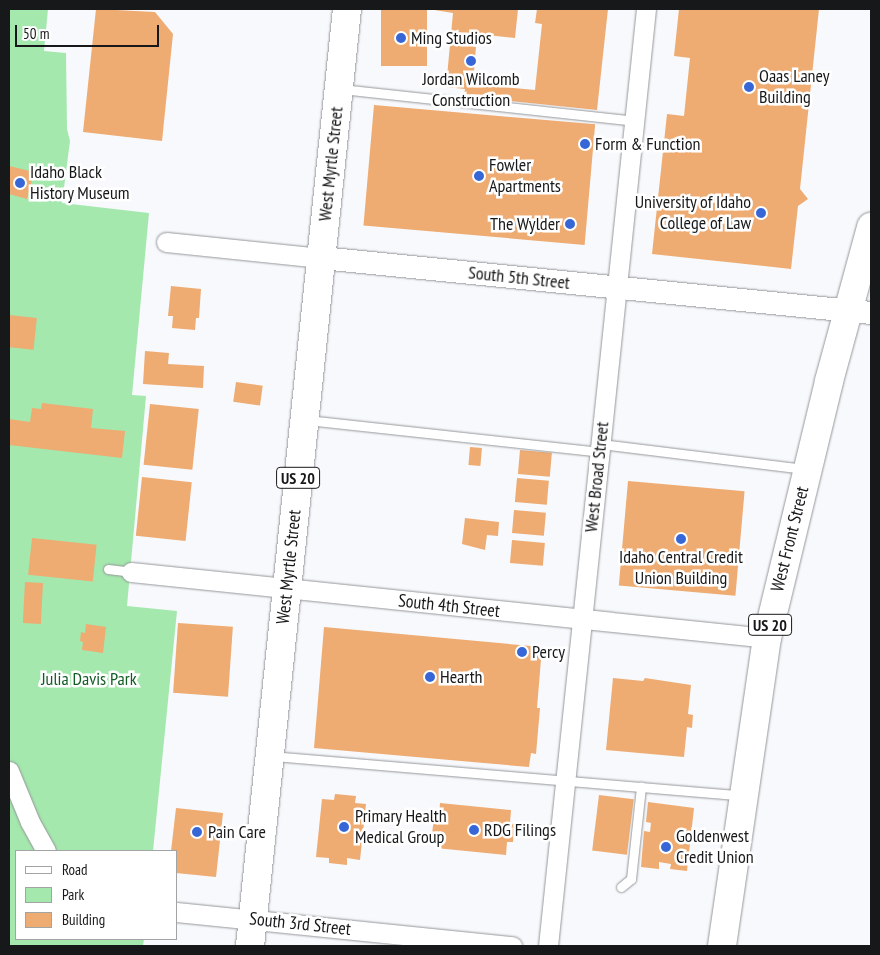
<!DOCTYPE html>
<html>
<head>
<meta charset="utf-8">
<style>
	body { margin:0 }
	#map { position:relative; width:880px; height:955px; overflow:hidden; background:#f7f9fc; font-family:"PT Sans Narrow",sans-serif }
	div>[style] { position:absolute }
	.green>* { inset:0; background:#a4e8ad }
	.building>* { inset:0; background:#eeab72; transform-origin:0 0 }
	.roads { filter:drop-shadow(0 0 1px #95979a) drop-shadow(0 0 1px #95979a) }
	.service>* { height:9px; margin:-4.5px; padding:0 4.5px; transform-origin:4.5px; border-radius:4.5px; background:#fff }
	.minor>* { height:19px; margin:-9.5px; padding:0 9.5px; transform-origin:9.5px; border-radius:9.5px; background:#fff }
	.tertiary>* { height:22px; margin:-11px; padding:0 11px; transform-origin:11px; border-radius:11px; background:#fff }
	.primary>* { height:28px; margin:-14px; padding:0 14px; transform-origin:14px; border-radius:14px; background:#fff }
	.dots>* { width:14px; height:14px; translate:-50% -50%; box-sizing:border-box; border:2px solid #fff; border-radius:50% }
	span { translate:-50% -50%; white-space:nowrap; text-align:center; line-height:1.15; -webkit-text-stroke:5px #fff; paint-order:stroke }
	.shield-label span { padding:1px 4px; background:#fff; border:1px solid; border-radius:4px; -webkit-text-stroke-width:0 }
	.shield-label { font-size:16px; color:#171819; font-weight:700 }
	.poi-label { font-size:18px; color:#171819 }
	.left { translate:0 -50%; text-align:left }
	.right { translate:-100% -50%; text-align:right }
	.street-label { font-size:18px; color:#171819 }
	.park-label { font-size:18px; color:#125c26 }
	.frame { position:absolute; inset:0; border:10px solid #171819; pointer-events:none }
	.legend { position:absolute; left:15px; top:850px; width:162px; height:90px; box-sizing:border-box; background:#fff; border:1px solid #a2a3a3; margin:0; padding:6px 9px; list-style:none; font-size:15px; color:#171819 }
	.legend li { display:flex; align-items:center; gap:10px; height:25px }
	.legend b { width:25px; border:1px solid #a2a3a3 }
	.scale { position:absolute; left:15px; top:25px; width:144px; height:22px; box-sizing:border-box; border:2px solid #171819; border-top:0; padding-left:6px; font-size:15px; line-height:18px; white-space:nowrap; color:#171819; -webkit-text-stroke:4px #fff; paint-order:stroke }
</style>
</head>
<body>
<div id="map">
	<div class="green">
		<i style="clip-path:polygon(9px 9px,48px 9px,44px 51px,66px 53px,67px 129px,70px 141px,62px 203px,149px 213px,132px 395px,146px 396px,127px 606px,177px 611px,153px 851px,16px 851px,16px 939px,144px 939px,143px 946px,9px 946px)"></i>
	</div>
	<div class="building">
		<i style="clip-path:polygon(96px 9px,155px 12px,173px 34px,162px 141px,83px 132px)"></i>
		<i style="left:381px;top:9px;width:46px;height:57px"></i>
		<i style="clip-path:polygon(428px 9px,518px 9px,515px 38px,477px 34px,473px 84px,535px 90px,542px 24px,535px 23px,537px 9px,608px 9px,597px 110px,464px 96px,465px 89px,446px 87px,453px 13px)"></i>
		<i style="clip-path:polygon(679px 9px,819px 9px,800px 189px,808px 199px,798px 206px,791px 269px,652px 254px,667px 114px,684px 116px,690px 58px,674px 56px)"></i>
		<i style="left:374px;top:105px;width:222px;height:121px;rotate:5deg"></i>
		<i style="clip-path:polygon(9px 166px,34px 172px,27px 199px,9px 194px)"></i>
		<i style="clip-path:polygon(171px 286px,201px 289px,199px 318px,196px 318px,195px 330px,172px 328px,173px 316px,168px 316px)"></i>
		<i style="left:9px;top:315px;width:28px;height:32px;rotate:6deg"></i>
		<i style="clip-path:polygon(145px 351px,169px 353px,168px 364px,204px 366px,203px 388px,143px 384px)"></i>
		<i style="left:236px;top:382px;width:27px;height:20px;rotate:8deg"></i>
		<i style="clip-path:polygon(42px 403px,93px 409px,91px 428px,125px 431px,122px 458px,9px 445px,9px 419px,30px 422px,32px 408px,41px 409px)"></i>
		<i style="left:150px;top:404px;width:49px;height:61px;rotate:6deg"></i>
		<i style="left:470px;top:447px;width:12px;height:18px;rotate:5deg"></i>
		<i style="left:520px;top:450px;width:32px;height:24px;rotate:5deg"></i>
		<i style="left:142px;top:477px;width:50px;height:59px;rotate:6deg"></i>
		<i style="left:517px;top:478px;width:32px;height:24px;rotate:5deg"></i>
		<i style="left:628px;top:481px;width:117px;height:105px;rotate:5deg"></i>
		<i style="left:514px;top:510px;width:32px;height:23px;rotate:5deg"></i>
		<i style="clip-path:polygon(465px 518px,499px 522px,498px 536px,487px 535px,485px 550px,462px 544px)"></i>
		<i style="left:32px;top:538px;width:65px;height:37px;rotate:6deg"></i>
		<i style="left:512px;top:540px;width:33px;height:23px;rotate:5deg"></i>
		<i style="left:25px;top:582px;width:18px;height:41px;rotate:3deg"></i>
		<i style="left:178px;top:623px;width:55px;height:70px;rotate:4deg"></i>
		<i style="clip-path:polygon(86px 624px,106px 627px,103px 653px,82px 650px,83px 642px,80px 641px,81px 632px,85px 633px)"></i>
		<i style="clip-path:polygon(324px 627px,542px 647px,537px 708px,540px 708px,536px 754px,531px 753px,529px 767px,314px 748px)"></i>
		<i style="clip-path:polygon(613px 678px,643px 681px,645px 678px,691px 685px,688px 714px,693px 715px,692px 728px,687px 727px,684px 757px,606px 750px)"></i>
		<i style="clip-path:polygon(335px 794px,356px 796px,355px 803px,366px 804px,360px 860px,347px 858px,347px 865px,329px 863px,329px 858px,316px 857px,322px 799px,334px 800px)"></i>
		<i style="left:599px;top:795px;width:35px;height:56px;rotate:7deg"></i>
		<i style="clip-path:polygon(648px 802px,694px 808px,687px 871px,670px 869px,671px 864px,659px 862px,659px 869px,641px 867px,644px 831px,650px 832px,651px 823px,646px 822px)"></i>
		<i style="clip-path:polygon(440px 803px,511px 810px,510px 823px,515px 824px,513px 842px,507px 842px,506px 855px,436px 848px,437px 836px,432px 835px,434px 816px,439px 816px)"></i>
		<i style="clip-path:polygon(176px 808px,223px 813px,216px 877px,176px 873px,176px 851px,171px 851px)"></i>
	</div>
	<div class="roads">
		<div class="service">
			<i style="left:341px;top:89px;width:295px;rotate:6.2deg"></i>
			<i style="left:307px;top:420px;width:295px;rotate:6.2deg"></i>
			<i style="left:601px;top:444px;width:205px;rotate:7deg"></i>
			<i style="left:108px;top:569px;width:23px;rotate:7deg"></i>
			<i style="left:272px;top:756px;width:470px;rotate:4.8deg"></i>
			<i style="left:621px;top:887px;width:13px;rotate:-39deg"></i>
			<i style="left:631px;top:879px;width:93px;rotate:-83.8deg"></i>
		</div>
		<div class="minor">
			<i style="left:166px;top:242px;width:156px;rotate:5.9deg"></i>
			<i style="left:131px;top:572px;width:639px;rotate:5.92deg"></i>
			<i style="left:9px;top:771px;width:55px;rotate:67.6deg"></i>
			<i style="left:30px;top:822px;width:33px;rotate:61deg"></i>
			<i style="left:176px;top:912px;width:338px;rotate:5.8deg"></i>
			<i style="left:548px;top:946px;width:942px;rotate:-84.03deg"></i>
		</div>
		<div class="tertiary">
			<i style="left:321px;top:258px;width:553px;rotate:5.71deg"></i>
		</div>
		<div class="primary">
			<i style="left:250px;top:946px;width:942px;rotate:-84.09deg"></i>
			<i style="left:722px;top:946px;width:311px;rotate:-81.7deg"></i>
			<i style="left:767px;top:638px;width:264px;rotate:-76.4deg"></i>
			<i style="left:829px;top:381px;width:160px;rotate:-74.7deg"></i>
		</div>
	</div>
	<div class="dots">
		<i style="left:401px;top:38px;background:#3767d7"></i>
		<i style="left:471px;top:61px;background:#3767d7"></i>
		<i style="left:749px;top:87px;background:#3767d7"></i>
		<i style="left:585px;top:144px;background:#3767d7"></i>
		<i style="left:479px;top:176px;background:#3767d7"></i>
		<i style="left:20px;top:183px;background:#3767d7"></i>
		<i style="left:761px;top:213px;background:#3767d7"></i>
		<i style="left:570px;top:224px;background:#3767d7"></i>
		<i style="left:681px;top:539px;background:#3767d7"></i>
		<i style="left:522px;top:652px;background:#3767d7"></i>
		<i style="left:430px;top:677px;background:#3767d7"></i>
		<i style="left:344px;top:827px;background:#3767d7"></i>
		<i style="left:474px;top:830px;background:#3767d7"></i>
		<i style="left:197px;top:832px;background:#3767d7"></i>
		<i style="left:666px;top:847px;background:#3767d7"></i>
	</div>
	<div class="shield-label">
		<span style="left:298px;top:478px">US 20</span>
		<span style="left:770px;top:625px">US 20</span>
	</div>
	<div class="poi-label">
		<span class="left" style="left:411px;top:38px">Ming Studios</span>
		<span class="left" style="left:759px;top:87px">Oaas Laney<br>Building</span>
		<span style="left:471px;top:90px">Jordan Wilcomb<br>Construction</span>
		<span class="left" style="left:595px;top:144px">Form &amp; Function</span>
		<span class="left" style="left:489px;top:176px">Fowler<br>Apartments</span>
		<span class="left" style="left:30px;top:183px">Idaho Black<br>History Museum</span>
		<span class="right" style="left:751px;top:213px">University of Idaho<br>College of Law</span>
		<span class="right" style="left:560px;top:224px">The Wylder</span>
		<span style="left:681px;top:568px">Idaho Central Credit<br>Union Building</span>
		<span class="left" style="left:532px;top:652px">Percy</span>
		<span class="left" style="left:440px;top:677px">Hearth</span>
		<span class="left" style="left:355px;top:827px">Primary Health<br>Medical Group</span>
		<span class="left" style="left:484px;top:830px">RDG Filings</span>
		<span class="left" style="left:208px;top:832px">Pain Care</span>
		<span class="left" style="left:676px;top:847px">Goldenwest<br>Credit Union</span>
	</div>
	<div class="street-label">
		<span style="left:331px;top:164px;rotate:-84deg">West Myrtle Street</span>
		<span style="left:519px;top:278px;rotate:6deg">South 5th Street</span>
		<span style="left:597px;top:477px;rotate:-84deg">West Broad Street</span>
		<span style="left:790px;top:539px;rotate:-76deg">West Front Street</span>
		<span style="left:289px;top:567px;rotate:-84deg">West Myrtle Street</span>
		<span style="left:449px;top:606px;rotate:6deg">South 4th Street</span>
		<span style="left:300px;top:924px;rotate:6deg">South 3rd Street</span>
	</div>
	<div class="park-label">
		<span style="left:89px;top:679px">Julia Davis Park</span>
	</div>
	<div class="frame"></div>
	<ul class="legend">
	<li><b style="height:6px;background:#fff"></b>Road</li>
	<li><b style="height:14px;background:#a4e8ad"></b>Park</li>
	<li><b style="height:14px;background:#eeab72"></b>Building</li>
	</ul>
	<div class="scale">50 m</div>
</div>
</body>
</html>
